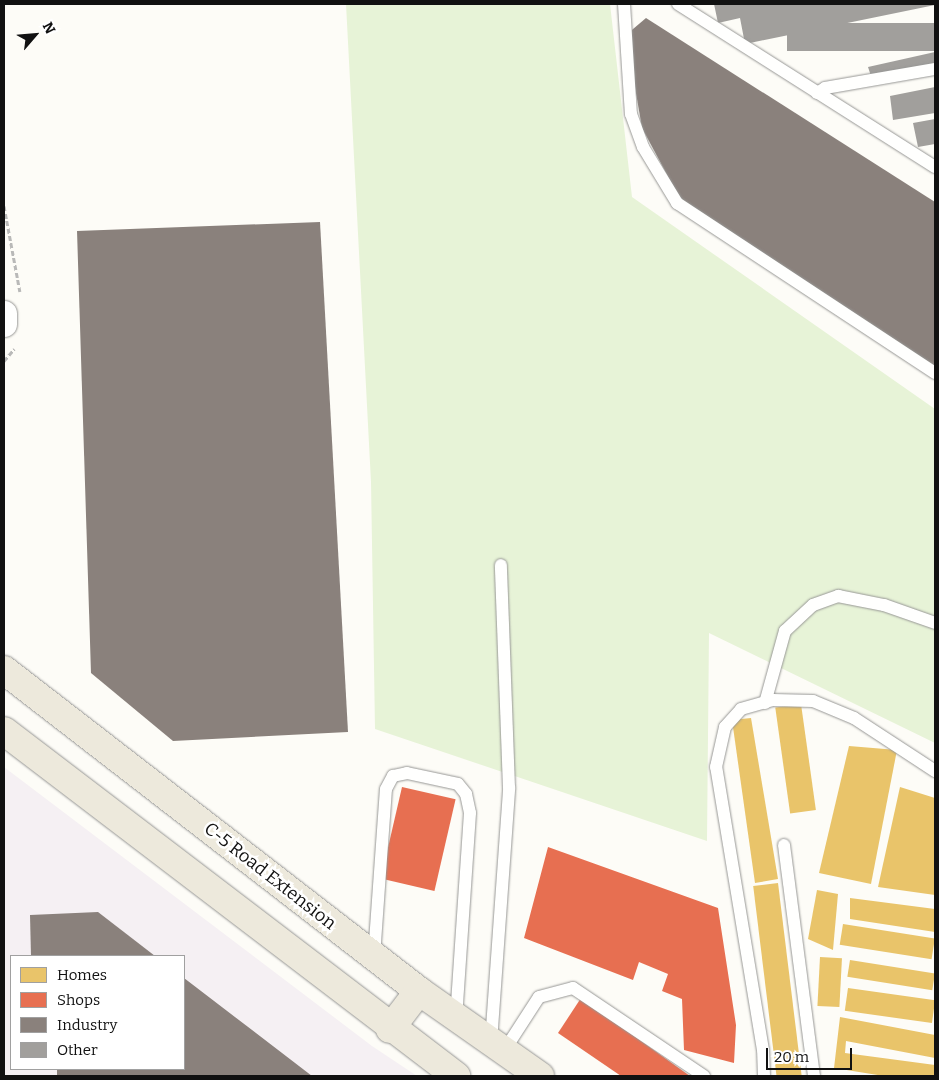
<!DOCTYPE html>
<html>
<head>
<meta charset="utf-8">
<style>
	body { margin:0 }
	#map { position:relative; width:939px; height:1080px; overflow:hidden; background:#fdfcf7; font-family:Bitter,serif }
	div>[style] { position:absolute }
	.industrial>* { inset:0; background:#f5f0f3 }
	.green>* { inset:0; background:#e7f3d7 }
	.homes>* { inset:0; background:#e9c46a; transform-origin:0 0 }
	.shops>* { inset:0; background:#e76f51; transform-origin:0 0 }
	.industry>* { inset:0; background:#8a817c }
	.building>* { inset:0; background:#a19f9c; transform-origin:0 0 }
	.path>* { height:3px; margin-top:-1.5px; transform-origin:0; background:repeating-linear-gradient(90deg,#b9b9b8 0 5px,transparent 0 7.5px) }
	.roads { filter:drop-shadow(0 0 1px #979795) drop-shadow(0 0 1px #979795) }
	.service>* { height:12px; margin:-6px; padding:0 6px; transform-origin:6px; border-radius:6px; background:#fffffe }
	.minor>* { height:25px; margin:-12.5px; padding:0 12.5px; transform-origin:12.5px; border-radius:12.5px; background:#fffffe }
	.primary>* { height:28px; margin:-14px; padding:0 14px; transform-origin:14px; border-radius:14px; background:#ede9dc }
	span { translate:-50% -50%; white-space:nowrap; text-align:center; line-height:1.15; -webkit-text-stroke:5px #fff; paint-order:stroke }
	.street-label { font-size:18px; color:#111 }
	.frame { position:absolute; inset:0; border:5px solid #111; pointer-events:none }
	.legend { position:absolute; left:10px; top:955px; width:175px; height:115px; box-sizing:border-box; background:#fff; border:1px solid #a0a0a0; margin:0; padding:6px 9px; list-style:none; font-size:15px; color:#111 }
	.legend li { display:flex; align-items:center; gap:10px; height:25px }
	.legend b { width:25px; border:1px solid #a0a0a0 }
	.north { position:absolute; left:10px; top:10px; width:50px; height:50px; -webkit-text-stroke:4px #fff; paint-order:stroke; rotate:63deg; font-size:14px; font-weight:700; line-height:20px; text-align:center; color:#111 }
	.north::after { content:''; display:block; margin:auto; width:18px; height:22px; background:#111; clip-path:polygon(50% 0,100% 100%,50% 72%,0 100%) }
	.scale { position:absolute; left:766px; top:1048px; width:86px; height:22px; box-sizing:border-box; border:2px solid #111; border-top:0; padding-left:6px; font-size:15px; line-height:18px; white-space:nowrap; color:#111; -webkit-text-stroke:4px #fff; paint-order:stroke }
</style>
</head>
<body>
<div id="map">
	<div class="industrial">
		<i style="clip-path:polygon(evenodd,4px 767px,372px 1046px,417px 1076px,4px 1076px,4px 767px,11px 956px,184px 956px,184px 1069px,11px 1069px,11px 956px)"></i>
	</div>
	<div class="green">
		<i style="clip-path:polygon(346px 4px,610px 4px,632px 197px,935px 409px,935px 743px,709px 633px,707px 841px,375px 729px,371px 482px)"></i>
	</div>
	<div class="homes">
		<i style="left:801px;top:704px;width:107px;height:26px;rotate:82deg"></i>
		<i style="clip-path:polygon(751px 718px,778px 879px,755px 883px,732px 720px)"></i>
		<i style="clip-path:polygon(849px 746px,897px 750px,871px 884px,819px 873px)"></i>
		<i style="clip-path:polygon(900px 787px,935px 798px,935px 895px,878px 887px)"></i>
		<i style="left:778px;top:883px;width:194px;height:25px;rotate:83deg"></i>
		<i style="clip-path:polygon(817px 890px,838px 894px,833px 950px,808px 939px)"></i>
		<i style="clip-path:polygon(850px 898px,935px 909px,935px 932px,850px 919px)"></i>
		<i style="left:843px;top:924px;width:93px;height:21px;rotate:9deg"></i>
		<i style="left:820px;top:957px;width:22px;height:49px;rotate:3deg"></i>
		<i style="left:850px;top:960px;width:86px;height:17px;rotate:9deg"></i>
		<i style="left:848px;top:988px;width:88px;height:23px;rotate:8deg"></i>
		<i style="clip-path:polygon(840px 1017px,935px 1035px,935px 1058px,846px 1041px,845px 1053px,935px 1065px,935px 1076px,884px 1076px,834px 1068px)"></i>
	</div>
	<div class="shops">
		<i style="left:402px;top:787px;width:55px;height:94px;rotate:13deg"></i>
		<i style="clip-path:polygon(548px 847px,718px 908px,736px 1025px,734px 1063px,684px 1050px,682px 999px,662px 991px,668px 974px,639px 962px,633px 980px,524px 938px)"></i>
		<i style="clip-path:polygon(581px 998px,690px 1076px,621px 1076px,558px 1033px)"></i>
	</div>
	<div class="industry">
		<i style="clip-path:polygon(646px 18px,935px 202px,935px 368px,680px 199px,642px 128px,626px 35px)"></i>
		<i style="clip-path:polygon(320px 222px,348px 732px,173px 741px,91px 673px,77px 231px)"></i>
		<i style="clip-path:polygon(98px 912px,155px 956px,31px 956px,30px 915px)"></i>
		<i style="clip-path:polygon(184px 978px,312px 1076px,57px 1076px,57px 1069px,184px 1069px)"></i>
	</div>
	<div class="building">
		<i style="clip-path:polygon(714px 4px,935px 4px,935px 5px,745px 44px,740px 18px,718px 23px)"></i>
		<i style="left:935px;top:23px;width:28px;height:148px;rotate:90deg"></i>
		<i style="clip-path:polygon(935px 52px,935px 67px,872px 79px,868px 67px)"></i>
		<i style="clip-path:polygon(935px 87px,935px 113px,893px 120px,890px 96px)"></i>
		<i style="clip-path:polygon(935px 119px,935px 144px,918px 147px,913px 123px)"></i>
	</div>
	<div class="path">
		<i style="left:4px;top:206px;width:87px;rotate:79.5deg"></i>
		<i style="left:4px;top:361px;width:16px;rotate:-50deg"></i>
	</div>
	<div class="roads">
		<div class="service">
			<i style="left:624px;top:4px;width:110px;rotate:86.4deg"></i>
			<i style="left:631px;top:114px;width:35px;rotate:70deg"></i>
			<i style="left:643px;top:147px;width:66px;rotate:58.7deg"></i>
			<i style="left:677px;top:203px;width:309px;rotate:33.4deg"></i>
			<i style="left:678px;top:4px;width:304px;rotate:32.4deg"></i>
			<i style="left:817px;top:93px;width:9px;rotate:-32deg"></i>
			<i style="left:825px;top:88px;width:112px;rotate:-9.8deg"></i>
			<i style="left:765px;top:703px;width:75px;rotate:-74.5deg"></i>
			<i style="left:785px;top:631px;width:38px;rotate:-43deg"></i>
			<i style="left:813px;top:605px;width:27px;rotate:-20deg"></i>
			<i style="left:838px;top:596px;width:47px;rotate:11.1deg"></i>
			<i style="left:884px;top:605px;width:54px;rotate:19.4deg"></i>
			<i style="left:784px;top:845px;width:233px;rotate:82.6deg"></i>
			<i style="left:374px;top:956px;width:167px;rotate:-85.9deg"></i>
			<i style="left:386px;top:789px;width:15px;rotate:-62deg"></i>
			<i style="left:393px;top:776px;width:14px;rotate:-12deg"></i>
			<i style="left:407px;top:773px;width:52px;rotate:12.2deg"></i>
			<i style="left:458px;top:784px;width:13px;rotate:51deg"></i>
			<i style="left:466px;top:794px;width:19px;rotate:78deg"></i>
			<i style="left:470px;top:813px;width:204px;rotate:93.9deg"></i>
			<i style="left:491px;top:1042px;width:255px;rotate:-85.9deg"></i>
			<i style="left:509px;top:788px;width:223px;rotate:-92.1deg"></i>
			<i style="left:504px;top:1051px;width:64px;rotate:-57.1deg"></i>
			<i style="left:539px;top:997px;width:35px;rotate:-15deg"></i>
			<i style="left:573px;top:988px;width:158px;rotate:33.9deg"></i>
			<i style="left:764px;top:1076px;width:26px;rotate:-92deg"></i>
			<i style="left:763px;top:1050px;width:287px;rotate:-99.4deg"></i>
			<i style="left:716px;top:767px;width:41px;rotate:-77.3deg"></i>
			<i style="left:725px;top:727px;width:24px;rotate:-48deg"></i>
			<i style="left:741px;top:709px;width:33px;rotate:-16deg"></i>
			<i style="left:773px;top:700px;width:40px;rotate:1.4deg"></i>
			<i style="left:813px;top:701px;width:44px;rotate:22.5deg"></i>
			<i style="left:854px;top:718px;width:97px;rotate:33.2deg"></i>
		</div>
		<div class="minor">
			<i style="left:4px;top:313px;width:11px;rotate:90deg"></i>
		</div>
		<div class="primary">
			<i style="left:4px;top:670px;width:525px;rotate:37.72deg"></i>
			<i style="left:419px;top:991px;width:148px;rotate:35.1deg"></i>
			<i style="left:4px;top:731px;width:569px;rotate:37.35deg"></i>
			<i style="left:390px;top:1029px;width:48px;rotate:-52.7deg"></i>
		</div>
	</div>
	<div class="street-label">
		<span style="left:270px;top:876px;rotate:38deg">C-5 Road Extension</span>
	</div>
	<div class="frame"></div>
	<ul class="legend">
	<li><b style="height:14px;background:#e9c46a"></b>Homes</li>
	<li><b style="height:14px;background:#e76f51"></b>Shops</li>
	<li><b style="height:14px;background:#8a817c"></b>Industry</li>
	<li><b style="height:14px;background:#a19f9c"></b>Other</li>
	</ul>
	<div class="north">N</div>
	<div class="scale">20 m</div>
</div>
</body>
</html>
